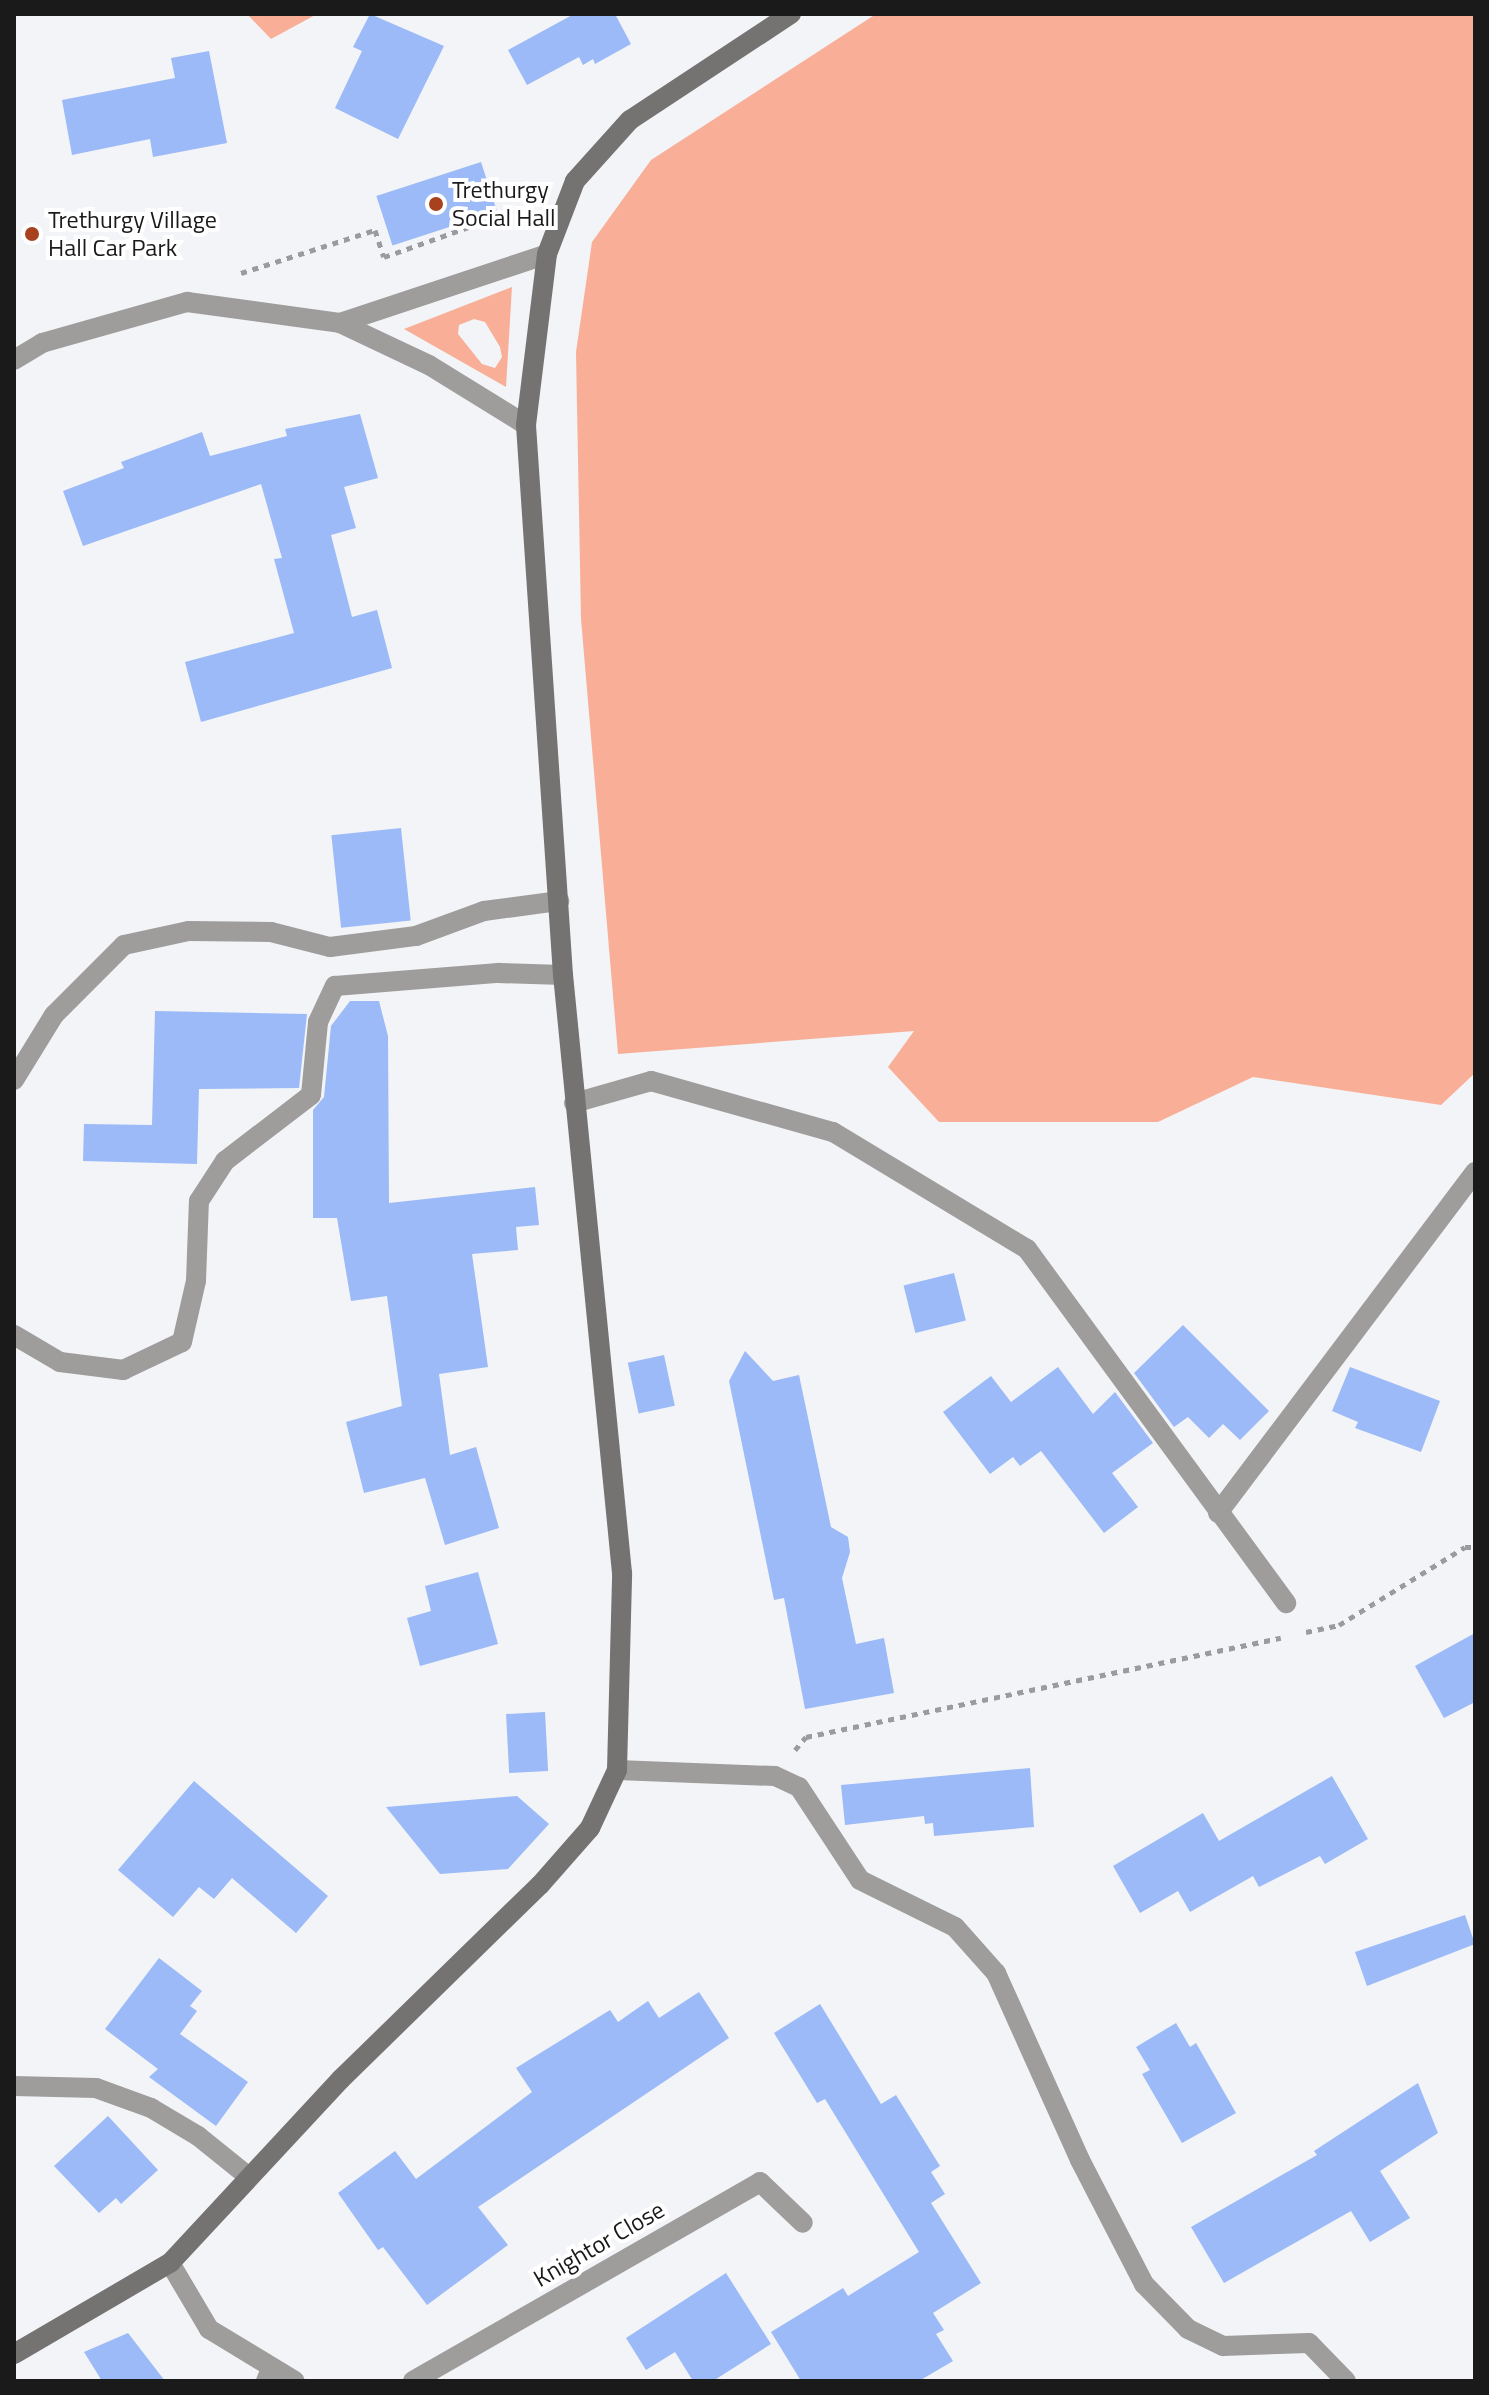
<!DOCTYPE html>
<html>
<head>
<meta charset="utf-8">
<style>
	body { margin:0 }
	#map { position:relative; width:1489px; height:2395px; overflow:hidden; background:#f2f4f7; font-family:"Titillium Web",sans-serif }
	div>[style] { position:absolute }
	.green>* { inset:0; background:#f9af97 }
	.building>* { inset:0; background:#9bbaf7; transform-origin:0 0 }
	.path>* { height:5px; margin-top:-2.5px; transform-origin:0; background:repeating-linear-gradient(90deg,#9a9b9e 0 6px,transparent 0 12px) }
	.lane>* { height:20px; margin:-10px; padding:0 10px; transform-origin:10px; border-radius:10px; background:#9e9d9c }
	.street>* { height:20px; margin:-10px; padding:0 10px; transform-origin:10px; border-radius:10px; background:#9e9d9c }
	.secondary>* { height:20px; margin:-10px; padding:0 10px; transform-origin:10px; border-radius:10px; background:#757372 }
	.dots>* { width:22px; height:22px; translate:-50% -50%; box-sizing:border-box; border:4px solid #fff; border-radius:50% }
	span { translate:-50% -50%; white-space:nowrap; text-align:center; line-height:1.15; -webkit-text-stroke:8px #fff; paint-order:stroke }
	.poi-label { font-size:24px; color:#1a1a1b }
	.left { translate:0 -50%; text-align:left }
	.street-label { font-size:24px; color:#1a1a1b }
	.frame { position:absolute; inset:0; border:16px solid #1a1a1b; pointer-events:none }
</style>
</head>
<body>
<div id="map">
	<div class="green">
		<i style="clip-path:polygon(247px 14px,317px 14px,271px 39px)"></i>
		<i style="clip-path:polygon(876px 14px,1475px 14px,1475px 1073px,1441px 1105px,1253px 1077px,1158px 1122px,939px 1122px,888px 1067px,914px 1031px,618px 1054px,581px 619px,576px 352px,592px 242px,651px 160px)"></i>
		<i style="clip-path:polygon(evenodd,512px 287px,506px 387px,404px 329px,512px 287px,474px 319px,485px 322px,500px 347px,502px 357px,495px 368px,482px 364px,458px 334px,459px 325px,474px 319px)"></i>
	</div>
	<div class="building">
		<i style="clip-path:polygon(370px 14px,444px 46px,398px 139px,335px 108px,362px 51px,353px 47px)"></i>
		<i style="clip-path:polygon(574px 14px,615px 14px,631px 44px,595px 64px,593px 59px,583px 65px,579px 57px,527px 85px,508px 50px)"></i>
		<i style="clip-path:polygon(209px 51px,227px 143px,153px 157px,150px 139px,72px 155px,62px 100px,175px 78px,171px 58px)"></i>
		<i style="left:481px;top:162px;width:52px;height:110px;rotate:72deg"></i>
		<i style="clip-path:polygon(360px 414px,378px 478px,344px 487px,356px 528px,331px 535px,352px 617px,377px 610px,392px 668px,201px 722px,185px 662px,294px 633px,274px 559px,282px 558px,261px 484px,83px 546px,63px 491px,124px 468px,121px 462px,202px 432px,210px 456px,287px 436px,285px 429px)"></i>
		<i style="left:401px;top:828px;width:93px;height:70px;rotate:84deg"></i>
		<i style="clip-path:polygon(350px 1001px,379px 1001px,388px 1036px,389px 1203px,535px 1187px,539px 1225px,516px 1227px,518px 1250px,472px 1254px,488px 1367px,439px 1374px,450px 1455px,476px 1447px,499px 1528px,445px 1545px,425px 1478px,364px 1493px,346px 1422px,402px 1406px,387px 1296px,351px 1301px,337px 1218px,313px 1218px,313px 1110px,324px 1097px,331px 1026px)"></i>
		<i style="clip-path:polygon(155px 1011px,307px 1014px,299px 1088px,199px 1089px,197px 1164px,83px 1161px,84px 1124px,152px 1125px)"></i>
		<i style="left:954px;top:1273px;width:49px;height:52px;rotate:76deg"></i>
		<i style="clip-path:polygon(1183px 1325px,1269px 1411px,1240px 1440px,1223px 1424px,1209px 1438px,1188px 1417px,1174px 1427px,1134px 1373px)"></i>
		<i style="clip-path:polygon(745px 1351px,773px 1381px,799px 1375px,831px 1527px,848px 1537px,850px 1552px,842px 1578px,856px 1644px,884px 1638px,894px 1693px,805px 1709px,784px 1598px,774px 1600px,729px 1381px)"></i>
		<i style="left:664px;top:1355px;width:52px;height:37px;rotate:78deg"></i>
		<i style="clip-path:polygon(1058px 1367px,1093px 1414px,1115px 1392px,1153px 1443px,1112px 1473px,1138px 1507px,1104px 1533px,1041px 1451px,1020px 1466px,1013px 1457px,990px 1474px,943px 1412px,991px 1376px,1011px 1402px)"></i>
		<i style="clip-path:polygon(1350px 1367px,1440px 1401px,1421px 1452px,1355px 1428px,1358px 1422px,1332px 1411px)"></i>
		<i style="clip-path:polygon(478px 1572px,498px 1644px,420px 1666px,407px 1618px,431px 1611px,425px 1586px)"></i>
		<i style="clip-path:polygon(1475px 1633px,1475px 1702px,1444px 1718px,1415px 1666px)"></i>
		<i style="left:545px;top:1712px;width:59px;height:39px;rotate:87deg"></i>
		<i style="clip-path:polygon(1030px 1768px,1034px 1827px,934px 1836px,933px 1823px,925px 1824px,924px 1816px,845px 1825px,841px 1785px)"></i>
		<i style="clip-path:polygon(1332px 1776px,1368px 1839px,1325px 1864px,1320px 1856px,1259px 1887px,1253px 1876px,1190px 1912px,1178px 1891px,1140px 1913px,1113px 1866px,1203px 1813px,1219px 1841px)"></i>
		<i style="clip-path:polygon(194px 1781px,328px 1896px,296px 1933px,232px 1878px,214px 1899px,199px 1887px,173px 1917px,118px 1870px)"></i>
		<i style="clip-path:polygon(517px 1796px,549px 1824px,508px 1869px,440px 1874px,386px 1807px)"></i>
		<i style="clip-path:polygon(1465px 1915px,1475px 1944px,1367px 1986px,1355px 1952px)"></i>
		<i style="clip-path:polygon(159px 1958px,202px 1991px,190px 2006px,197px 2011px,180px 2034px,248px 2082px,216px 2126px,149px 2077px,158px 2069px,105px 2029px)"></i>
		<i style="clip-path:polygon(699px 1992px,729px 2038px,478px 2207px,508px 2245px,427px 2305px,383px 2247px,378px 2250px,338px 2193px,395px 2151px,416px 2179px,532px 2092px,516px 2068px,610px 2010px,618px 2022px,648px 2001px,659px 2018px)"></i>
		<i style="clip-path:polygon(820px 2004px,881px 2104px,896px 2095px,940px 2166px,931px 2172px,945px 2194px,931px 2203px,981px 2283px,933px 2313px,944px 2330px,936px 2334px,953px 2361px,919px 2381px,801px 2381px,771px 2332px,843px 2288px,848px 2296px,919px 2252px,825px 2099px,817px 2103px,774px 2033px)"></i>
		<i style="clip-path:polygon(1176px 2023px,1190px 2047px,1196px 2043px,1236px 2113px,1182px 2143px,1142px 2074px,1150px 2070px,1136px 2047px)"></i>
		<i style="clip-path:polygon(1418px 2083px,1438px 2133px,1380px 2171px,1410px 2218px,1370px 2242px,1351px 2211px,1224px 2283px,1191px 2227px,1317px 2155px,1314px 2151px)"></i>
		<i style="clip-path:polygon(108px 2116px,158px 2170px,121px 2204px,116px 2198px,99px 2213px,54px 2166px)"></i>
		<i style="clip-path:polygon(726px 2273px,771px 2344px,713px 2381px,693px 2381px,675px 2352px,646px 2370px,626px 2338px)"></i>
		<i style="clip-path:polygon(128px 2333px,165px 2381px,102px 2381px,84px 2352px)"></i>
	</div>
	<div class="path">
		<i style="left:241px;top:273px;width:141px;rotate:-17.8deg"></i>
		<i style="left:375px;top:230px;width:28px;rotate:72deg"></i>
		<i style="left:384px;top:257px;width:132px;rotate:-19.5deg"></i>
		<i style="left:508px;top:213px;width:32px;rotate:-83deg"></i>
		<i style="left:1306px;top:1632px;width:34px;rotate:-12deg"></i>
		<i style="left:1339px;top:1625px;width:148px;rotate:-31.8deg"></i>
		<i style="left:1465px;top:1547px;width:10px"></i>
		<i style="left:795px;top:1750px;width:17px;rotate:-50deg"></i>
		<i style="left:806px;top:1737px;width:485px;rotate:-11.8deg"></i>
	</div>
	<div class="lane">
		<i style="left:14px;top:1080px;width:76px;rotate:-58.4deg"></i>
		<i style="left:54px;top:1015px;width:99px;rotate:-45deg"></i>
		<i style="left:124px;top:945px;width:66px;rotate:-12.2deg"></i>
		<i style="left:189px;top:931px;width:82px;rotate:0.7deg"></i>
		<i style="left:271px;top:932px;width:61px;rotate:14.3deg"></i>
		<i style="left:330px;top:947px;width:87px;rotate:-7.3deg"></i>
		<i style="left:416px;top:936px;width:72px;rotate:-20.2deg"></i>
		<i style="left:484px;top:911px;width:76px;rotate:-7.6deg"></i>
		<i style="left:574px;top:1103px;width:80px;rotate:-15.9deg"></i>
		<i style="left:651px;top:1081px;width:189px;rotate:15.7deg"></i>
		<i style="left:833px;top:1132px;width:227px;rotate:31.1deg"></i>
		<i style="left:1027px;top:1249px;width:439px;rotate:53.8deg"></i>
		<i style="left:14px;top:1335px;width:53px;rotate:30.4deg"></i>
		<i style="left:60px;top:1362px;width:64px;rotate:7.2deg"></i>
		<i style="left:123px;top:1370px;width:65px;rotate:-25.4deg"></i>
		<i style="left:182px;top:1342px;width:63px;rotate:-77.1deg"></i>
		<i style="left:196px;top:1281px;width:80px;rotate:-87.9deg"></i>
		<i style="left:199px;top:1201px;width:48px;rotate:-57deg"></i>
		<i style="left:225px;top:1161px;width:108px;rotate:-37.5deg"></i>
		<i style="left:311px;top:1095px;width:73px;rotate:-84.5deg"></i>
		<i style="left:318px;top:1022px;width:40px;rotate:-65deg"></i>
		<i style="left:335px;top:986px;width:164px;rotate:-4.6deg"></i>
		<i style="left:498px;top:973px;width:65px;rotate:1.8deg"></i>
		<i style="left:1218px;top:1513px;width:427px;rotate:-53deg"></i>
		<i style="left:617px;top:1770px;width:158px;rotate:2.2deg"></i>
		<i style="left:775px;top:1776px;width:26px;rotate:25deg"></i>
		<i style="left:799px;top:1787px;width:111px;rotate:56.7deg"></i>
		<i style="left:860px;top:1880px;width:106px;rotate:26.3deg"></i>
		<i style="left:955px;top:1927px;width:62px;rotate:48.3deg"></i>
		<i style="left:996px;top:1973px;width:205px;rotate:65.8deg"></i>
		<i style="left:1080px;top:2160px;width:140px;rotate:62.7deg"></i>
		<i style="left:1144px;top:2284px;width:63px;rotate:45.6deg"></i>
		<i style="left:1188px;top:2329px;width:39px;rotate:26deg"></i>
		<i style="left:1223px;top:2346px;width:86px;rotate:-2deg"></i>
		<i style="left:1309px;top:2343px;width:53px;rotate:45.8deg"></i>
		<i style="left:14px;top:2086px;width:82px;rotate:1.4deg"></i>
		<i style="left:96px;top:2088px;width:59px;rotate:20deg"></i>
		<i style="left:151px;top:2108px;width:55px;rotate:30.8deg"></i>
		<i style="left:198px;top:2136px;width:65px;rotate:38.8deg"></i>
		<i style="left:266px;top:2381px;width:13px;rotate:-67deg"></i>
	</div>
	<div class="street">
		<i style="left:340px;top:323px;width:218px;rotate:-18.4deg"></i>
		<i style="left:14px;top:360px;width:33px;rotate:-31deg"></i>
		<i style="left:42px;top:343px;width:151px;rotate:-15.8deg"></i>
		<i style="left:187px;top:302px;width:154px;rotate:7.8deg"></i>
		<i style="left:340px;top:323px;width:98px;rotate:25.3deg"></i>
		<i style="left:429px;top:365px;width:114px;rotate:31.7deg"></i>
		<i style="left:170px;top:2263px;width:77px;rotate:59.4deg"></i>
		<i style="left:209px;top:2329px;width:100px;rotate:31.2deg"></i>
		<i style="left:413px;top:2381px;width:400px;rotate:-29.8deg"></i>
		<i style="left:760px;top:2182px;width:59px;rotate:43.6deg"></i>
	</div>
	<div class="secondary">
		<i style="left:14px;top:2354px;width:181px;rotate:-30.3deg"></i>
		<i style="left:170px;top:2263px;width:251px;rotate:-47.1deg"></i>
		<i style="left:341px;top:2079px;width:278px;rotate:-44.3deg"></i>
		<i style="left:540px;top:1885px;width:76px;rotate:-48.7deg"></i>
		<i style="left:590px;top:1828px;width:64px;rotate:-65deg"></i>
		<i style="left:617px;top:1770px;width:197px;rotate:-88.5deg"></i>
		<i style="left:622px;top:1573px;width:601px;rotate:-95.63deg"></i>
		<i style="left:563px;top:975px;width:551px;rotate:-93.85deg"></i>
		<i style="left:526px;top:425px;width:172px;rotate:-83deg"></i>
		<i style="left:547px;top:254px;width:78px;rotate:-69deg"></i>
		<i style="left:575px;top:181px;width:82px;rotate:-48deg"></i>
		<i style="left:630px;top:120px;width:193px;rotate:-33.4deg"></i>
	</div>
	<div class="dots">
		<i style="left:436px;top:204px;background:#a8411e"></i>
		<i style="left:32px;top:234px;background:#a8411e"></i>
	</div>
	<div class="poi-label">
		<span class="left" style="left:452px;top:204px">Trethurgy<br>Social Hall</span>
		<span class="left" style="left:48px;top:234px">Trethurgy Village<br>Hall Car Park</span>
	</div>
	<div class="street-label">
		<span style="left:599px;top:2244px;rotate:-30deg">Knightor Close</span>
	</div>
	<div class="frame"></div>
</div>
</body>
</html>
